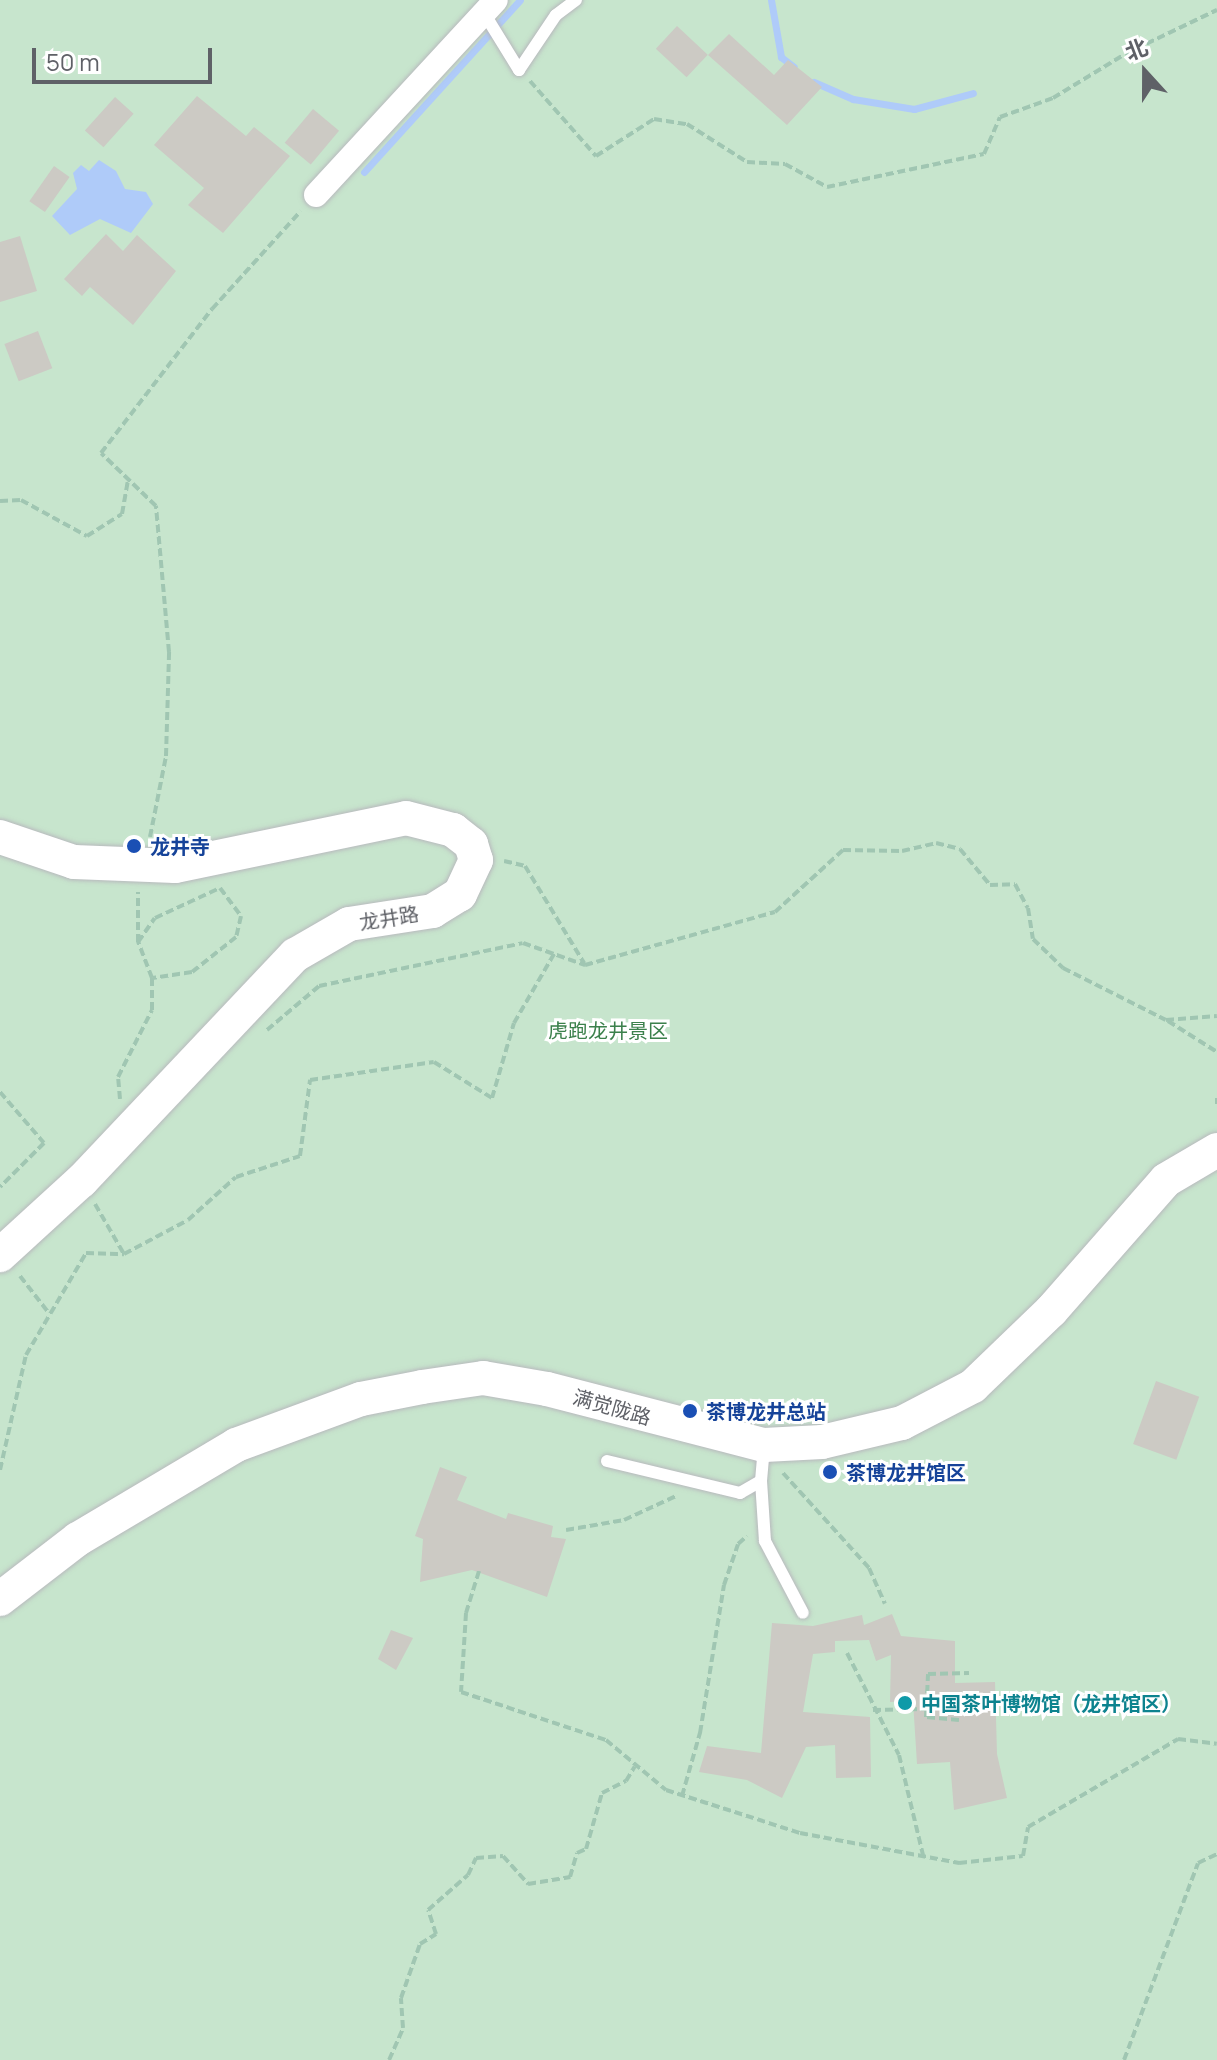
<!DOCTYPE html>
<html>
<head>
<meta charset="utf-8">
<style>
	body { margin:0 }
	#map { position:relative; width:1217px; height:2060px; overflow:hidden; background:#f0f0e8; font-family:Manrope,"Noto Sans SC",sans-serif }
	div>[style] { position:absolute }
	.green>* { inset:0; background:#c7e5cd; transform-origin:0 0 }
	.water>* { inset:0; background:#afcbf9 }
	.stream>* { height:7px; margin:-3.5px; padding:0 3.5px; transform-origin:3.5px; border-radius:3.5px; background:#afcbf9 }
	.building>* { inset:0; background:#cccac4; transform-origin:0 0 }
	.path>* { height:4px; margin-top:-2px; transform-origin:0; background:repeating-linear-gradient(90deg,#a0c6b2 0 8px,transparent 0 12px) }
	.roads { filter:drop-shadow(0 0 2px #b8b9bd) drop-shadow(0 0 2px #b8b9bd) }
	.lane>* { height:12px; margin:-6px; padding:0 6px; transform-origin:6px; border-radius:6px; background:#fff }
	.street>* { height:24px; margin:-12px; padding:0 12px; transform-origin:12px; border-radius:12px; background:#fff }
	.secondary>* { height:34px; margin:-17px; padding:0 17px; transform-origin:17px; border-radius:17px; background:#fff }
	.dots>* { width:22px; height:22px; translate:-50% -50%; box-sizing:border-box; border:4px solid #fff; border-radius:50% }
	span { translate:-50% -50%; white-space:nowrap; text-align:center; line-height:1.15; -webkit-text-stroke:6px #fff; paint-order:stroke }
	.transit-label { font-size:20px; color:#164399; font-weight:700 }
	.left { translate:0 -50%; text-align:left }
	.street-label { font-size:20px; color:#5f6167 }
	.park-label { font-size:20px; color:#3c814c }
	.culture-label { font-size:20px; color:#0d838f; font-weight:700 }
	.north { position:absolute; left:1105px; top:32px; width:80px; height:80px; -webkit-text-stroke:6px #fff; paint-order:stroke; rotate:339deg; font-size:22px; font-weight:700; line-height:32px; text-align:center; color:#5f6167 }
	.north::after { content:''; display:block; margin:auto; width:28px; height:36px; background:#5f6167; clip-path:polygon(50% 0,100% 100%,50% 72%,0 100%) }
	.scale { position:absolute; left:32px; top:48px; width:180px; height:36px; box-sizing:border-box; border:4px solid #5f6167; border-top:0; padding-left:10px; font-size:24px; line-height:28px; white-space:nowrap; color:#5f6167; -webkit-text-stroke:6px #fff; paint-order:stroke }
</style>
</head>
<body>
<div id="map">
	<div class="green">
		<i style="left:0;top:0;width:1217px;height:2060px"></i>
	</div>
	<div class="water">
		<i style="clip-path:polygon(99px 160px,116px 171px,125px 189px,146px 192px,153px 204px,131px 233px,100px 219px,70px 235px,52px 216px,77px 189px,73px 173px,81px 165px,89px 171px)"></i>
	</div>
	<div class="stream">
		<i style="left:771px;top:0;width:58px;rotate:80deg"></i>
		<i style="left:781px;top:57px;width:16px;rotate:38deg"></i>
		<i style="left:814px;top:82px;width:43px;rotate:23.6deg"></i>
		<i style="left:853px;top:99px;width:62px;rotate:9.3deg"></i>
		<i style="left:914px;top:109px;width:61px;rotate:-15.2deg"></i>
		<i style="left:364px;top:172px;width:232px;rotate:-47.8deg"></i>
	</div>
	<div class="building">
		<i style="left:677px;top:26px;width:42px;height:31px;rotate:43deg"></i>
		<i style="clip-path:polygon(729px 34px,774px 75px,788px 60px,822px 87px,787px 125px,708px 55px)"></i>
		<i style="clip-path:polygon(197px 96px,246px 136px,254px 127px,290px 156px,223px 233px,188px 205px,204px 188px,154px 145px)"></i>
		<i style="left:115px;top:97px;width:25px;height:45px;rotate:42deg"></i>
		<i style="left:313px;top:109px;width:34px;height:44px;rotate:40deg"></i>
		<i style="left:54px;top:166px;width:19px;height:43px;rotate:35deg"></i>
		<i style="clip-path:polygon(106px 234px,123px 251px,137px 235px,176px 271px,133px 325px,90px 287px,82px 296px,64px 279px)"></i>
		<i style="clip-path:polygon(20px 236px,37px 291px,0 302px,0 242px)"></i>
		<i style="left:38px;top:331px;width:40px;height:36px;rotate:69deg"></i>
		<i style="left:1156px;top:1381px;width:46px;height:67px;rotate:20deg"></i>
		<i style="clip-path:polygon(440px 1467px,467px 1477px,457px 1500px,506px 1519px,508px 1513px,553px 1526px,551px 1537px,566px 1539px,547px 1597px,472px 1570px,420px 1582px,423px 1539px,415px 1536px)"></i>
		<i style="clip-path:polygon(892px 1614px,901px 1636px,955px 1641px,955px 1683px,995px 1682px,997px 1754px,1007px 1798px,954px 1810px,950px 1762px,917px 1764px,913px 1701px,890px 1702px,891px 1655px,876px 1661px,869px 1640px,835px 1641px,835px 1652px,813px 1654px,803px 1712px,870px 1717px,871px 1777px,836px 1778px,835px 1745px,806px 1747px,782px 1798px,747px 1780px,699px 1772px,707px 1746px,761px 1753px,772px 1623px,813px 1626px,862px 1615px,864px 1625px)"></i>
		<i style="clip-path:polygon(391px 1630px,413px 1638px,396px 1670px,378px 1659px)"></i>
	</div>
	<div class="path">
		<i style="left:530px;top:81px;width:100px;rotate:48.7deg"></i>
		<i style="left:596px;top:156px;width:69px;rotate:-32.5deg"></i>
		<i style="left:654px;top:119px;width:33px;rotate:9deg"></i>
		<i style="left:687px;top:124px;width:71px;rotate:32.3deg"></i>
		<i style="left:747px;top:162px;width:38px;rotate:3deg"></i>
		<i style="left:785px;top:164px;width:48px;rotate:28.7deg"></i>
		<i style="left:827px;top:187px;width:160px;rotate:-11.9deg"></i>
		<i style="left:984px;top:154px;width:40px;rotate:-66.6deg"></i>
		<i style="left:1000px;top:117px;width:56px;rotate:-19.7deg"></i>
		<i style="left:1053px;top:98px;width:84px;rotate:-31.4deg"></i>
		<i style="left:1125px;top:54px;width:102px;rotate:-25.6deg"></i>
		<i style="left:0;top:501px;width:21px;rotate:-3deg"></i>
		<i style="left:21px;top:500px;width:75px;rotate:28.6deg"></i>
		<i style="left:87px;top:536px;width:41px;rotate:-32.2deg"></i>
		<i style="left:122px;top:514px;width:36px;rotate:-80deg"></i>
		<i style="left:150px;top:837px;width:83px;rotate:-78.8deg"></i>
		<i style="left:166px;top:756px;width:104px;rotate:-88.3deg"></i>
		<i style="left:169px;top:652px;width:147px;rotate:-95.1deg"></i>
		<i style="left:156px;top:506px;width:76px;rotate:-136.1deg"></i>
		<i style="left:101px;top:453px;width:182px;rotate:-52.4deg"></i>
		<i style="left:212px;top:309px;width:132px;rotate:-47.8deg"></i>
		<i style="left:504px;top:861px;width:22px;rotate:13deg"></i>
		<i style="left:525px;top:866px;width:114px;rotate:58.7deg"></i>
		<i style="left:138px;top:942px;width:29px;rotate:-55deg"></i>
		<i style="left:155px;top:918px;width:72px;rotate:-24.8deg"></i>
		<i style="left:220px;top:888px;width:35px;rotate:53deg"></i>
		<i style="left:241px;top:916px;width:22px;rotate:103deg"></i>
		<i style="left:236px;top:937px;width:56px;rotate:141.5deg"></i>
		<i style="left:192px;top:972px;width:40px;rotate:171.5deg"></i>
		<i style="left:152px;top:978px;width:39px;rotate:-111deg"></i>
		<i style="left:138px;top:942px;width:50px;rotate:-90deg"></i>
		<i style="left:1168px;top:1021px;width:58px;rotate:32.3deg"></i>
		<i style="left:267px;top:1030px;width:68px;rotate:-40.2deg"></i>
		<i style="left:319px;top:986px;width:208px;rotate:-11.9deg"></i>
		<i style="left:523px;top:943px;width:66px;rotate:19.5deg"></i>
		<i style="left:585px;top:965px;width:197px;rotate:-15.6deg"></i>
		<i style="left:775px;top:912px;width:92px;rotate:-42.4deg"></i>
		<i style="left:843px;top:850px;width:59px;rotate:1deg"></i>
		<i style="left:902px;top:851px;width:35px;rotate:-13deg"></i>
		<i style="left:936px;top:843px;width:25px;rotate:14deg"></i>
		<i style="left:960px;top:849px;width:47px;rotate:50.2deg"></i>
		<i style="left:990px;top:885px;width:25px;rotate:-2deg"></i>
		<i style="left:1015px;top:884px;width:27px;rotate:62deg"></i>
		<i style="left:1028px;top:908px;width:31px;rotate:81deg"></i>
		<i style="left:1033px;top:939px;width:42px;rotate:44deg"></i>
		<i style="left:1063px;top:968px;width:115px;rotate:26.8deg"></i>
		<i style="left:1166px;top:1020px;width:51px;rotate:-4.5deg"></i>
		<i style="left:0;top:1092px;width:67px;rotate:49.2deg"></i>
		<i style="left:44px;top:1143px;width:62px;rotate:135deg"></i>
		<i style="left:1217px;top:1098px;width:6px;rotate:90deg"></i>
		<i style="left:120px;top:1099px;width:22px;rotate:-95deg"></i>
		<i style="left:118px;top:1077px;width:75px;rotate:-63.1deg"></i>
		<i style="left:152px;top:1010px;width:32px;rotate:-90deg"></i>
		<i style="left:95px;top:1204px;width:58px;rotate:59.9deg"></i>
		<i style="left:20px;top:1276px;width:46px;rotate:52.1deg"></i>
		<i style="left:0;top:1470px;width:118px;rotate:-77.3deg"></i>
		<i style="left:26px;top:1355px;width:118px;rotate:-59.5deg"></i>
		<i style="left:86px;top:1253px;width:38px;rotate:2deg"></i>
		<i style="left:124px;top:1254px;width:72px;rotate:-28deg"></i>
		<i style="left:188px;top:1220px;width:64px;rotate:-41.9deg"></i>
		<i style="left:236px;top:1177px;width:67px;rotate:-18.2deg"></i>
		<i style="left:300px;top:1156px;width:77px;rotate:-82.5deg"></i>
		<i style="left:310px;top:1080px;width:125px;rotate:-8.3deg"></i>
		<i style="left:434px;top:1062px;width:68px;rotate:31.8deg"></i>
		<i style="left:492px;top:1098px;width:78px;rotate:-73.7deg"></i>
		<i style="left:514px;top:1023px;width:80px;rotate:-59.9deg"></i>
		<i style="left:783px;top:1473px;width:128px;rotate:47.8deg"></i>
		<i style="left:869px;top:1568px;width:39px;rotate:66deg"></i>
		<i style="left:566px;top:1530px;width:59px;rotate:-9.8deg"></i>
		<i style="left:624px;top:1520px;width:57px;rotate:-24.8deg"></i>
		<i style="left:479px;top:1571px;width:44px;rotate:107.2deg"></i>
		<i style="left:466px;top:1613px;width:79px;rotate:93.6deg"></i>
		<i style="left:461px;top:1692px;width:153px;rotate:18.3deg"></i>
		<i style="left:606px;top:1740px;width:78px;rotate:39.8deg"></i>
		<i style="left:666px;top:1790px;width:141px;rotate:17.8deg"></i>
		<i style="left:800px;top:1833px;width:162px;rotate:10.7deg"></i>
		<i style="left:959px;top:1863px;width:64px;rotate:-6.2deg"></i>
		<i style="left:1023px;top:1856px;width:29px;rotate:-80deg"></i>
		<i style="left:1028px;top:1827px;width:174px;rotate:-30.4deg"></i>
		<i style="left:1178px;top:1739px;width:39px;rotate:7deg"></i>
		<i style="left:847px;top:1653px;width:114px;rotate:63deg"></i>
		<i style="left:899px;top:1755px;width:103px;rotate:76.5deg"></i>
		<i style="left:873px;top:1710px;width:53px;rotate:-1.1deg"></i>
		<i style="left:959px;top:1720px;width:33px;rotate:-175deg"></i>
		<i style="left:926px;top:1717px;width:43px;rotate:-87.3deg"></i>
		<i style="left:928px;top:1674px;width:41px;rotate:-1.4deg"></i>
		<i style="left:682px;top:1796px;width:66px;rotate:-74.1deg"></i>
		<i style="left:700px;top:1733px;width:150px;rotate:-80.8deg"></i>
		<i style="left:724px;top:1585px;width:43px;rotate:-71.1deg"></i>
		<i style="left:738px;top:1544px;width:12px;rotate:-42deg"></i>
		<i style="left:389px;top:2060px;width:35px;rotate:-66deg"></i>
		<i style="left:403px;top:2028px;width:30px;rotate:-94deg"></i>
		<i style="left:401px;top:1998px;width:57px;rotate:-70.6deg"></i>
		<i style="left:420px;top:1944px;width:19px;rotate:-32deg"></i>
		<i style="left:436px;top:1934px;width:25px;rotate:-108deg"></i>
		<i style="left:428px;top:1910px;width:53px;rotate:-41.2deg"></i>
		<i style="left:468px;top:1875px;width:19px;rotate:-65deg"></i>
		<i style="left:476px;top:1858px;width:27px;rotate:-4deg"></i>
		<i style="left:503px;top:1856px;width:38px;rotate:48deg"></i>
		<i style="left:528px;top:1884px;width:43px;rotate:-9.5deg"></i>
		<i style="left:570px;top:1877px;width:25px;rotate:-74deg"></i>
		<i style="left:577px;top:1853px;width:10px;rotate:-24deg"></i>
		<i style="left:586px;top:1849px;width:58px;rotate:-74.1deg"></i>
		<i style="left:602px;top:1793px;width:27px;rotate:-27deg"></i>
		<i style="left:626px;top:1781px;width:17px;rotate:-59deg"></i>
		<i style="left:1124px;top:2060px;width:210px;rotate:-69.4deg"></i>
		<i style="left:1198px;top:1863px;width:21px;rotate:-25deg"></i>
	</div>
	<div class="roads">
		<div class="lane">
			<i style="left:484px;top:13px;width:67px;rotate:58.4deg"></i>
			<i style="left:519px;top:70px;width:66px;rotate:-56.1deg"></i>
			<i style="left:556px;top:15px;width:25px;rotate:-37deg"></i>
			<i style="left:607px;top:1461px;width:137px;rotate:13.5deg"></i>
			<i style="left:740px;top:1493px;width:24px;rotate:-30deg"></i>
			<i style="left:761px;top:1481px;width:35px;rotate:-85deg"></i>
			<i style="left:761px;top:1481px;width:60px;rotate:86.2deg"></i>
			<i style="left:765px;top:1541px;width:81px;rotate:62.2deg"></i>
		</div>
		<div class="street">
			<i style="left:316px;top:195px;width:265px;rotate:-47.3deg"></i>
		</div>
		<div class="secondary">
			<i style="left:0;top:837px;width:78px;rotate:18.7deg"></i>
			<i style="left:74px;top:862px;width:101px;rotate:2.3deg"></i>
			<i style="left:175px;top:866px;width:236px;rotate:-11.7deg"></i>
			<i style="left:406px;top:818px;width:49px;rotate:14.3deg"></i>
			<i style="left:453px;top:830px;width:23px;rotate:38deg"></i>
			<i style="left:471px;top:844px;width:17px;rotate:73deg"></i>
			<i style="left:476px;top:860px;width:38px;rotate:115deg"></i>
			<i style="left:460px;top:894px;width:32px;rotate:148deg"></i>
			<i style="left:433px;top:911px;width:85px;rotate:171.2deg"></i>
			<i style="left:349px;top:924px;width:62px;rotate:150.1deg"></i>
			<i style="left:295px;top:955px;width:311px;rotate:133.4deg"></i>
			<i style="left:81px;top:1181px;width:110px;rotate:137.6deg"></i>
			<i style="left:0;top:1599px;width:98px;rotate:-37.6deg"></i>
			<i style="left:78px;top:1539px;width:184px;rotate:-30.7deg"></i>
			<i style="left:236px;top:1445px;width:133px;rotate:-20.2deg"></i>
			<i style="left:361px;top:1399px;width:62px;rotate:-11.1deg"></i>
			<i style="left:422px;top:1387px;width:62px;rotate:-8.4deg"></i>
			<i style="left:483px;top:1378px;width:65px;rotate:9.8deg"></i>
			<i style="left:547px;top:1389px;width:224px;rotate:14.5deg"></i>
			<i style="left:764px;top:1445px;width:58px;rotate:-3deg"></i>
			<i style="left:822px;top:1442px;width:82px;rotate:-13.4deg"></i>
			<i style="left:902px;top:1423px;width:80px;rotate:-27.5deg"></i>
			<i style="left:973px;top:1386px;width:108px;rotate:-43.9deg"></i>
			<i style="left:1051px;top:1311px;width:174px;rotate:-48.7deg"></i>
			<i style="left:1166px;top:1180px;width:59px;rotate:-30.5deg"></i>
		</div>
	</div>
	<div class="dots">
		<i style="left:134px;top:846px;background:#1a4fb4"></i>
		<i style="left:690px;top:1411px;background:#1a4fb4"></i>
		<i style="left:830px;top:1472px;background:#1a4fb4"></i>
		<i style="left:905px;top:1703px;background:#0f9aa8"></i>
	</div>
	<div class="transit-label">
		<span class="left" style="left:150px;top:846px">龙井寺</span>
		<span class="left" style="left:706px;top:1411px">茶博龙井总站</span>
		<span class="left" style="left:846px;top:1472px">茶博龙井馆区</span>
	</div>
	<div class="street-label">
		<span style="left:389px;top:918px;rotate:-9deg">龙井路</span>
		<span style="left:612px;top:1407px;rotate:16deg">满觉陇路</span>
	</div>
	<div class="park-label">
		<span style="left:608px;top:1030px">虎跑龙井景区</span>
	</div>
	<div class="culture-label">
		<span class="left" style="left:921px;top:1703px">中国茶叶博物馆（龙井馆区）</span>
	</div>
	<div class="north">北</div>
	<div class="scale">50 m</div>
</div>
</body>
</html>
